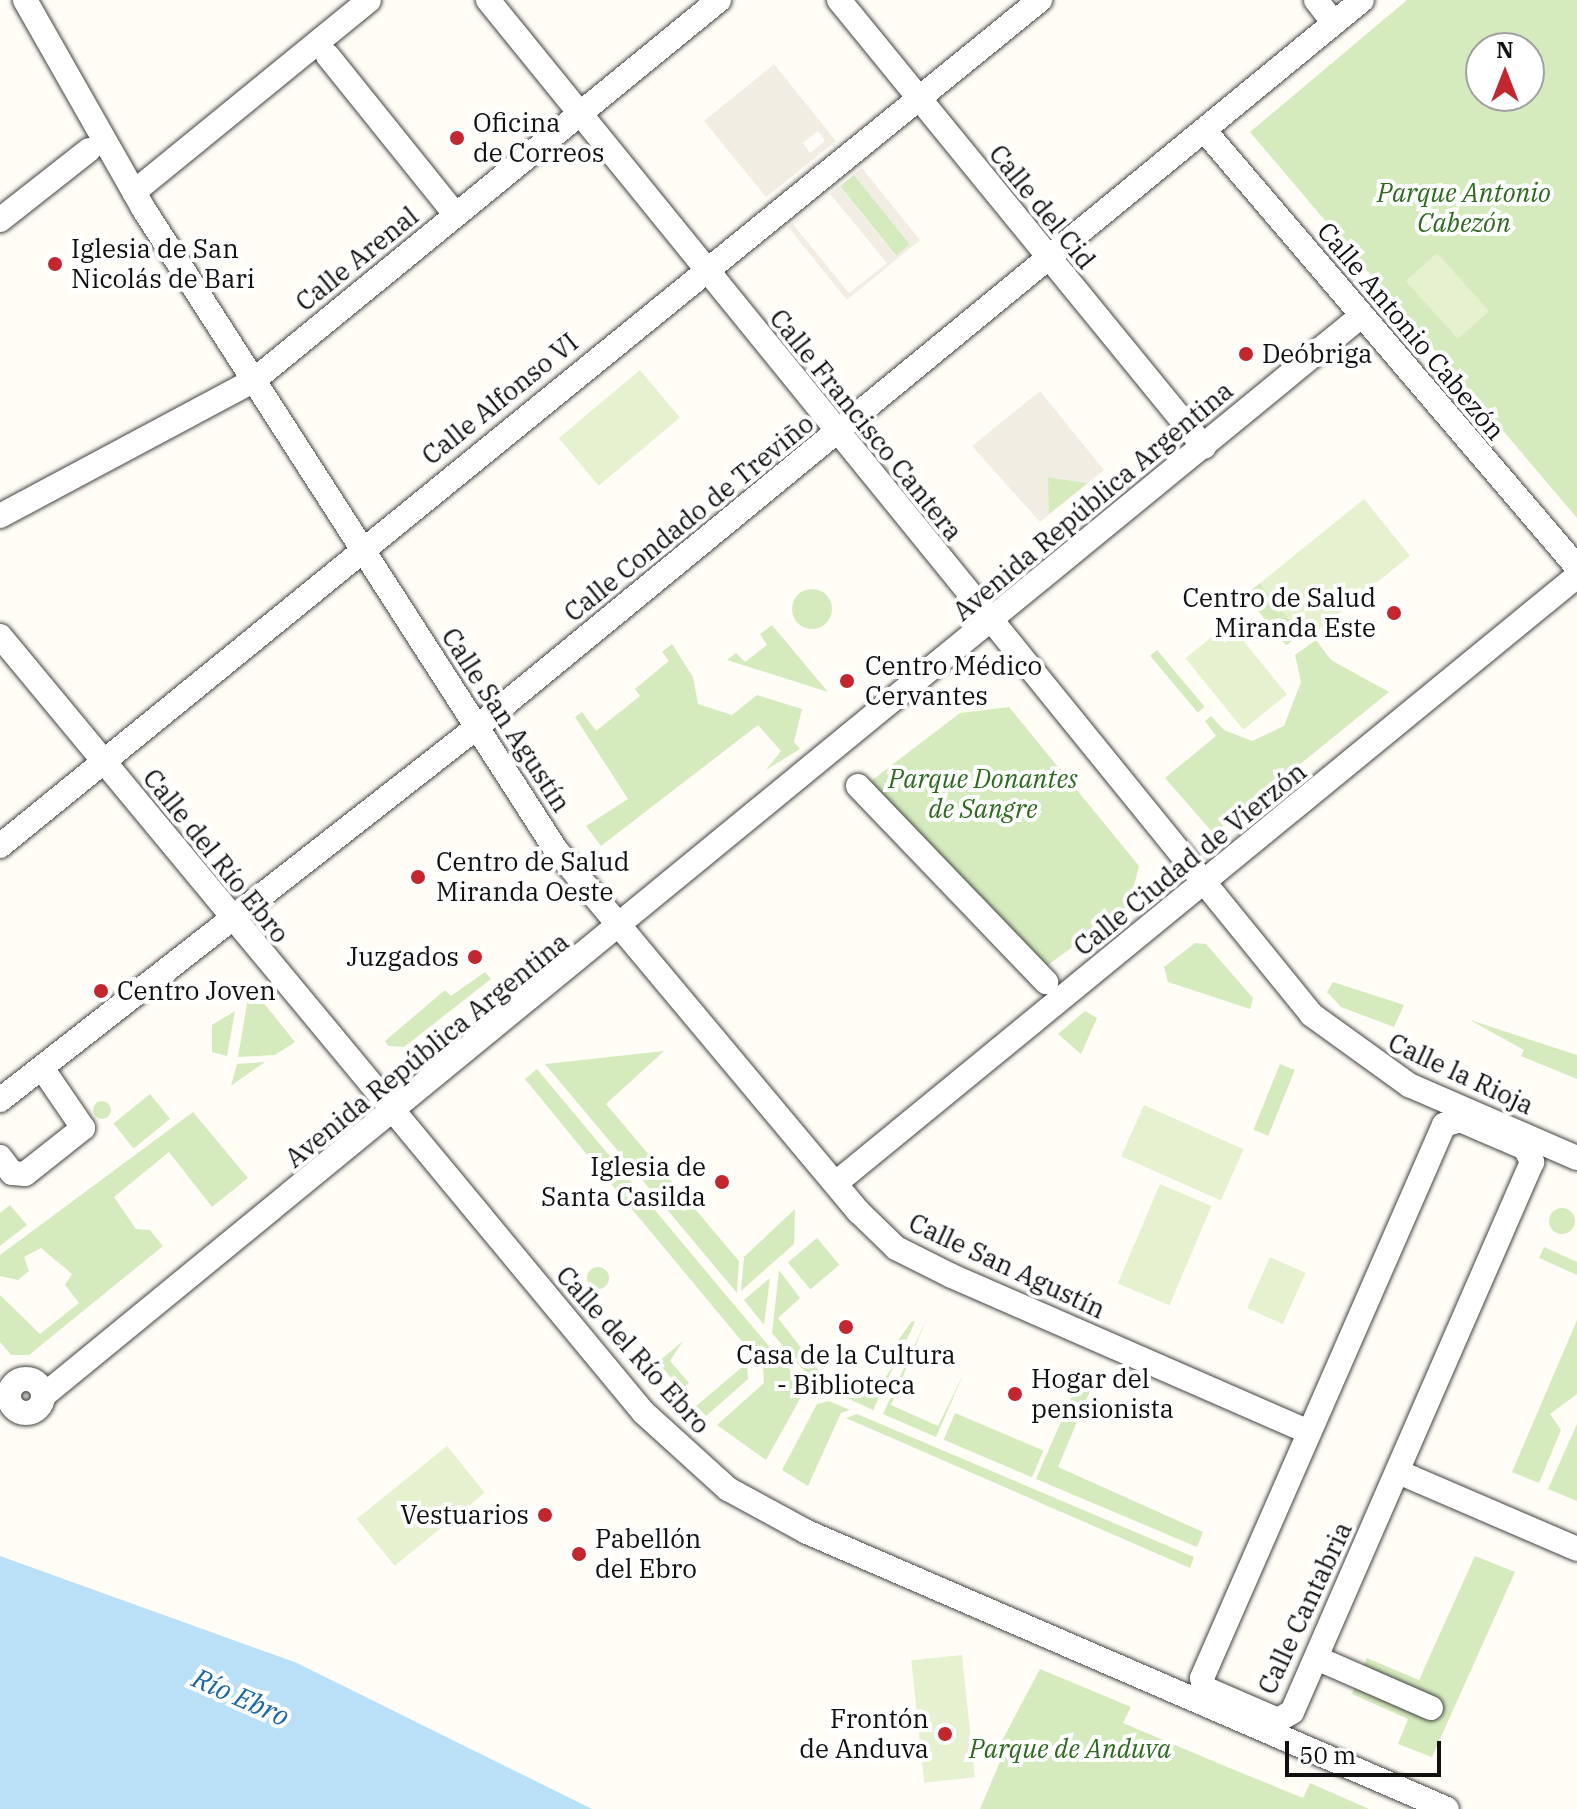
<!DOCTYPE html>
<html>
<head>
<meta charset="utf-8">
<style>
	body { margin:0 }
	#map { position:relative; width:1577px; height:1809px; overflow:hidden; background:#fffdf5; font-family:"IBM Plex Serif",serif }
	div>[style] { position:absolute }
	.green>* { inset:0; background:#d5ebbd; transform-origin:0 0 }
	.round { border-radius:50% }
	.pitch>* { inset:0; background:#e6f2cf; transform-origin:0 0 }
	.plaza>* { inset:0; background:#f1ede2 }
	.water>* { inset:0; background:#b9e0f7 }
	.roads { filter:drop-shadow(0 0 2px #444) drop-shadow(0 0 2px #444) }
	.street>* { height:24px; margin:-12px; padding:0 12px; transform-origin:12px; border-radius:12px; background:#fff }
	.street>.ring { margin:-12px; padding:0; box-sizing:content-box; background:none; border:24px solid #fff; border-radius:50% }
	.dots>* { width:22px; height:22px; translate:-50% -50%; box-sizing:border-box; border:4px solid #fff; border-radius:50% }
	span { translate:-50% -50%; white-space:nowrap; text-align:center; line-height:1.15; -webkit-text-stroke:8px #fff; paint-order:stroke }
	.poi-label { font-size:26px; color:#111 }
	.left { translate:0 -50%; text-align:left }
	.right { translate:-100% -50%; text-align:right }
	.park-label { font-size:26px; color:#2f6b1f; font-style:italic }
	.street-label { font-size:26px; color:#111 }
	.water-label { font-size:28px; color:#1768a6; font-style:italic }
	.north { position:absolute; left:1465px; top:32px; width:80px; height:80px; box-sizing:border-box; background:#fff; border:2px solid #a0a0a0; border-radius:50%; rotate:0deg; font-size:22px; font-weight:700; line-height:32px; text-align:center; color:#111 }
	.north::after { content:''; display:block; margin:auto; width:28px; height:36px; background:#c4262e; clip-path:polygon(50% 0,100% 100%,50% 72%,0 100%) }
	.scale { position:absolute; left:1285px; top:1741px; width:156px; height:36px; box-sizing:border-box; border:4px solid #111; border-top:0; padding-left:10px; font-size:24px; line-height:28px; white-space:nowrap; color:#111; -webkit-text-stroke:6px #fff; paint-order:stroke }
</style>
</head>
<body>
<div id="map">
	<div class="green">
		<i style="clip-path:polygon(evenodd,1407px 0,1577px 0,1577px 518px,1250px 132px,1407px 0,1481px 48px,1529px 48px,1529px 96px,1481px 96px,1481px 48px)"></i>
		<i style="left:854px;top:175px;width:90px;height:18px;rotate:51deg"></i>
		<i style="clip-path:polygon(1048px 477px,1088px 483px,1048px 515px)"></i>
		<i style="left:1260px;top:583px;width:65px;height:19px;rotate:51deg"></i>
		<i class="round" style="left:792px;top:589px;width:40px;height:40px"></i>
		<i style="clip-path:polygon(772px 625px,828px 692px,727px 660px,736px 653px,745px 662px,767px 645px,760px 634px)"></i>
		<i style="clip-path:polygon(1316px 640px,1331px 660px,1389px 692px,1214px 834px,1165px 778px,1216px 736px,1205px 721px,1211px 716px,1224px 730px,1252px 741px,1284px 726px,1301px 682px,1295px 655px)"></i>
		<i style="clip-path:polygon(672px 644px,693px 677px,698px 704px,732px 715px,757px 695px,802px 709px,794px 742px,800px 749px,766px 770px,781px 751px,758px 725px,601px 846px,586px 826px,628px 799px,575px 717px,582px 712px,596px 731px,640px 696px,635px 689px,669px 661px,662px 652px)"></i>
		<i style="left:1157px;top:650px;width:74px;height:9px;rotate:50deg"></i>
		<i style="clip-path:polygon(1009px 707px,1139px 866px,1129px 905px,1044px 968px,867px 784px,960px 713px)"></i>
		<i style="clip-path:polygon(1195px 943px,1206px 944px,1253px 998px,1250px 1009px,1168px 982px,1164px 967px)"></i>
		<i style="clip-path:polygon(485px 972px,491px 979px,404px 1047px,388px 1046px,385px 1041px,445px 990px,451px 996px)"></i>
		<i style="clip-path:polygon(1333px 982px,1404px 1005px,1394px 1027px,1341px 1007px,1327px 992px)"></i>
		<i style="clip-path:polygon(250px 986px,295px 1042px,275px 1055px,238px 1057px)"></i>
		<i style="clip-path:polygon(235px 1011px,227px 1056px,212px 1052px,212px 1025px)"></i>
		<i style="clip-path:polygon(1085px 1011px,1097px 1018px,1081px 1054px,1058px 1034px)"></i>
		<i style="clip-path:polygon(1470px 1020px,1577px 1055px,1577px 1079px,1521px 1056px,1524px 1050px)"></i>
		<i style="clip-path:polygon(664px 1051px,606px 1104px,739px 1261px,737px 1293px,545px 1064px)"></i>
		<i style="clip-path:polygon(265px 1062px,249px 1073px,231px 1086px,237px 1064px)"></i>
		<i style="left:1280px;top:1064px;width:16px;height:71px;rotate:22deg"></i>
		<i style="clip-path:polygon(537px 1069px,720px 1288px,773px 1351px,759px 1362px,597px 1167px,525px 1079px)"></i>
		<i style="left:150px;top:1094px;width:32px;height:47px;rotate:51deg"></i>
		<i class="round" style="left:93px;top:1101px;width:18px;height:18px"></i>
		<i style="clip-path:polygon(193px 1112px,248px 1178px,212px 1207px,169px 1152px,114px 1197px,136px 1229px,150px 1230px,163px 1246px,29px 1355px,11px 1355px,0 1342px,0 1295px,40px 1334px,79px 1303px,65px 1285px,72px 1274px,41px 1248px,24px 1257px,29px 1271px,18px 1280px,0 1276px,0 1255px)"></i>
		<i style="clip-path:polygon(10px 1205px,27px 1225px,0 1246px,0 1213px)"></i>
		<i class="round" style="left:1549px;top:1208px;width:26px;height:26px"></i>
		<i style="clip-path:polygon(795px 1209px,794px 1244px,741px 1291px,744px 1257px)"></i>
		<i style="left:817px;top:1238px;width:35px;height:38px;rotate:50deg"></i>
		<i style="clip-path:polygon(1544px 1247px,1577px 1262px,1577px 1275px,1539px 1258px)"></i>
		<i class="round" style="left:587px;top:1267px;width:22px;height:22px"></i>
		<i style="clip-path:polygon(779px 1270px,800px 1298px,778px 1318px,820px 1372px,812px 1380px,772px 1333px)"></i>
		<i style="clip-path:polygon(770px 1278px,764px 1325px,744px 1300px)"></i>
		<i style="clip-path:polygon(927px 1318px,891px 1405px,938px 1426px,965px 1371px,936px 1437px,883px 1414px)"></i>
		<i style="clip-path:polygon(1577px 1320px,1577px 1394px,1550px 1414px,1561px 1430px,1539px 1483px,1512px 1472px)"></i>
		<i style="clip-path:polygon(912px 1321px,915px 1322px,873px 1410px,834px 1392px,846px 1373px,875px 1393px,895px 1363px,886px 1357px)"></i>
		<i style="clip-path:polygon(683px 1341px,670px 1361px,689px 1383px,681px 1390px,658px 1362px)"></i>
		<i style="clip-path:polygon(777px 1355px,806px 1388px,766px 1460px,717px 1425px,764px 1383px,763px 1366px)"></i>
		<i style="clip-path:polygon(747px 1363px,748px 1379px,706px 1416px,696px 1406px)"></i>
		<i style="clip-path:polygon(1077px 1385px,1090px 1391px,1058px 1467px,1203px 1532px,1197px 1547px,1036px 1479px)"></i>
		<i style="clip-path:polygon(829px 1401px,850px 1410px,841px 1413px,808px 1486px,782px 1470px,817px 1404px)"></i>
		<i style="left:955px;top:1413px;width:96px;height:29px;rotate:23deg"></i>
		<i style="clip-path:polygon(857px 1414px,1194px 1557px,1190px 1568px,846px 1418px)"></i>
		<i style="clip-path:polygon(1577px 1424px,1577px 1501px,1548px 1489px)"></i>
		<i style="clip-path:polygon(1475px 1556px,1515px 1572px,1432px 1757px,1398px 1744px,1408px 1719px,1352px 1694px,1367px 1658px,1419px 1680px)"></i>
		<i style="clip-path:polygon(1040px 1669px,1131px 1707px,1123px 1723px,1220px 1764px,1303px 1798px,1310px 1783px,1369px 1809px,980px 1809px,1002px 1757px,996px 1752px)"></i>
	</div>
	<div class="pitch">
		<i style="left:1437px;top:253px;width:78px;height:42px;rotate:48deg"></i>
		<i style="left:640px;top:370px;width:62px;height:106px;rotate:50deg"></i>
		<i style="left:1364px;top:499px;width:73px;height:134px;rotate:51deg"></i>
		<i style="left:1229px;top:623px;width:92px;height:56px;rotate:51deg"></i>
		<i style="left:1144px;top:1105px;width:109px;height:56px;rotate:24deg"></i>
		<i style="left:1160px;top:1184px;width:56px;height:108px;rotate:23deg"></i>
		<i style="left:1270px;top:1257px;width:39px;height:56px;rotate:24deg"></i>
		<i style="left:447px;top:1446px;width:60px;height:116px;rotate:51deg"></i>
		<i style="left:962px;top:1655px;width:123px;height:51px;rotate:84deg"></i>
	</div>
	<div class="plaza">
		<i style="clip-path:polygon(evenodd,774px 64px,836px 141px,766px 197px,704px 121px,774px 64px,818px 131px,825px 141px,810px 153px,803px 143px,818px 131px)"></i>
		<i style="clip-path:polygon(evenodd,862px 168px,920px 240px,847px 300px,788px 227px,862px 168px,854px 175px,910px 244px,896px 256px,840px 187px,854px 175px,862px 168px,830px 194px,887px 263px,849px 293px,793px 224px,830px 194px)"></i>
		<i style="clip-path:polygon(evenodd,1040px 391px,1104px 470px,1040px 522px,972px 446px,1040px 391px,1048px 477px,1086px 483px,1087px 484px,1049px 514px,1048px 477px)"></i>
	</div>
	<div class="water">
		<i style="clip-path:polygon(0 1556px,297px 1663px,592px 1809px,0 1809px)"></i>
	</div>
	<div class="roads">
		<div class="street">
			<i style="left:25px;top:0;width:239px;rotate:60.4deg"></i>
			<i style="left:143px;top:208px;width:763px;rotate:57.25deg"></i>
			<i style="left:556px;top:850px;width:472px;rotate:50.1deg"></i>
			<i style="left:859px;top:1212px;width:52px;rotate:44.2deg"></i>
			<i style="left:896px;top:1248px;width:63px;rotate:26.6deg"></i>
			<i style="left:952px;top:1276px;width:383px;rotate:23.6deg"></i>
			<i style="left:488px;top:0;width:1307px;rotate:50.93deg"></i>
			<i style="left:1312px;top:1015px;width:120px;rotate:35.8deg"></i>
			<i style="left:1409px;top:1085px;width:183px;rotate:23.5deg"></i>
			<i style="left:839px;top:0;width:577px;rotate:50.77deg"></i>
			<i style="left:1316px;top:0;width:29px;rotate:52deg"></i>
			<i style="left:328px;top:56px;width:204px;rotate:51.2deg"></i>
			<i style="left:1204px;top:130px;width:575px;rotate:49.52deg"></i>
			<i style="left:134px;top:192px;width:303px;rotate:-39.2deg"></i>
			<i style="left:0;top:220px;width:113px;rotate:-38.2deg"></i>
			<i style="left:0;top:516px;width:287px;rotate:-28.1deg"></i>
			<i style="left:253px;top:381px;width:602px;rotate:-39.27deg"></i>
			<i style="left:0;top:636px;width:1008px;rotate:50.35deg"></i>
			<i style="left:643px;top:1412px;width:115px;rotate:42.2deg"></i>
			<i style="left:728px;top:1489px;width:90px;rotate:28.6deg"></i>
			<i style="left:807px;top:1532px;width:697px;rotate:23.4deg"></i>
			<i style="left:858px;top:786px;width:272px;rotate:46.2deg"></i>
			<i style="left:0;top:846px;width:1341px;rotate:-39.13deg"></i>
			<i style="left:0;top:1100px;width:606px;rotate:-38.02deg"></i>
			<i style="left:477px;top:727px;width:1145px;rotate:-39.4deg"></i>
			<i style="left:1460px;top:1120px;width:71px;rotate:23.3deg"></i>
			<i style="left:1525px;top:1148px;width:16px;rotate:63deg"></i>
			<i style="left:1532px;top:1162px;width:600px;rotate:113.57deg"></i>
			<i style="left:1292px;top:1712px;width:16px;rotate:150deg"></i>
			<i style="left:1278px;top:1720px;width:81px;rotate:-156.6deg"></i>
			<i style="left:1204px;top:1688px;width:10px;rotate:-101deg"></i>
			<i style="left:1202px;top:1678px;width:604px;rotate:-66.37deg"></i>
			<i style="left:1444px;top:1125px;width:17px;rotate:-17deg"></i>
			<i style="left:0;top:1157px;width:20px;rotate:53deg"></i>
			<i style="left:12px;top:1173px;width:13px;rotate:4deg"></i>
			<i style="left:25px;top:1174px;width:74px;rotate:-38.4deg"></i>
			<i style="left:83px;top:1128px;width:73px;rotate:-124.3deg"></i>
			<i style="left:836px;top:1183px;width:958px;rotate:-39.32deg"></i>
			<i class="ring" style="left:9px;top:1379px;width:10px;height:10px"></i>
			<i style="left:43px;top:1396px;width:1703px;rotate:-39.33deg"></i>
			<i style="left:1403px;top:1474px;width:189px;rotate:23.3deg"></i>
			<i style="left:1321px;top:1660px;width:120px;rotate:23.6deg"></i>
		</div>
	</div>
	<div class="dots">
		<i style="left:457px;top:138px;background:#c4262e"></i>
		<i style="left:55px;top:264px;background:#c4262e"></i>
		<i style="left:1246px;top:354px;background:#c4262e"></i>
		<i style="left:1394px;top:613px;background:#c4262e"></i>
		<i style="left:847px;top:681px;background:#c4262e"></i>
		<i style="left:418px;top:877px;background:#c4262e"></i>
		<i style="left:475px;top:957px;background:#c4262e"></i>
		<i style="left:101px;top:991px;background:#c4262e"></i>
		<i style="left:722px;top:1182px;background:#c4262e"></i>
		<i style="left:846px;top:1327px;background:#c4262e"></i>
		<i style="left:1015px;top:1394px;background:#c4262e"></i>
		<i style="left:545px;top:1515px;background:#c4262e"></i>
		<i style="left:579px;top:1554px;background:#c4262e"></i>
		<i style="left:945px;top:1734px;background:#c4262e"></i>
	</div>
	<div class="poi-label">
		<span class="left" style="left:473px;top:138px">Oficina<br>de Correos</span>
		<span class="left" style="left:71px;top:264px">Iglesia de San<br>Nicolás de Bari</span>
		<span class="left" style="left:1262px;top:354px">Deóbriga</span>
		<span class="right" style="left:1376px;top:613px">Centro de Salud<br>Miranda Este</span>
		<span class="left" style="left:865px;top:681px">Centro Médico<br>Cervantes</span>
		<span class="left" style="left:436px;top:877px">Centro de Salud<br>Miranda Oeste</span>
		<span class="right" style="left:459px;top:957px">Juzgados</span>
		<span class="left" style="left:117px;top:991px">Centro Joven</span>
		<span class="right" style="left:706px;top:1182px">Iglesia de<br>Santa Casilda</span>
		<span style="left:846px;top:1370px">Casa de la Cultura<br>- Biblioteca</span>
		<span class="left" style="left:1031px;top:1394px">Hogar del<br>pensionista</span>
		<span class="right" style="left:529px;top:1515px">Vestuarios</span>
		<span class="left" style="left:595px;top:1554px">Pabellón<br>del Ebro</span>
		<span class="right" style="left:929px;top:1734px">Frontón<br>de Anduva</span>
	</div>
	<div class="park-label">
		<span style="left:1464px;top:208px">Parque Antonio<br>Cabezón</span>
		<span style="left:983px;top:794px">Parque Donantes<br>de Sangre</span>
		<span style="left:1070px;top:1749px">Parque de Anduva</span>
	</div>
	<div class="street-label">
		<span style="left:1042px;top:207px;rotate:51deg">Calle del Cid</span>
		<span style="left:357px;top:259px;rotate:-39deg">Calle Arenal</span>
		<span style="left:1411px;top:331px;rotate:50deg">Calle Antonio Cabezón</span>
		<span style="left:500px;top:399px;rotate:-39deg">Calle Alfonso VI</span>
		<span style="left:866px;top:425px;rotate:51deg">Calle Francisco Cantera</span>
		<span style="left:1093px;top:501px;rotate:-40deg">Avenida República Argentina</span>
		<span style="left:689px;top:518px;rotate:-39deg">Calle Condado de Treviño</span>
		<span style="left:506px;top:720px;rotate:57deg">Calle San Agustín</span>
		<span style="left:216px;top:856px;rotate:51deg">Calle del Río Ebro</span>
		<span style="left:1190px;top:859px;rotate:-39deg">Calle Ciudad de Vierzón</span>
		<span style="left:427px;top:1050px;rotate:-39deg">Avenida República Argentina</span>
		<span style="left:1461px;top:1074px;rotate:25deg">Calle la Rioja</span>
		<span style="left:1007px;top:1266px;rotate:25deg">Calle San Agustín</span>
		<span style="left:633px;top:1350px;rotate:48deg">Calle del Río Ebro</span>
		<span style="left:1305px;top:1608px;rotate:-65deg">Calle Cantabria</span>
	</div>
	<div class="water-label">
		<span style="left:241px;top:1697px;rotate:24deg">Río Ebro</span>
	</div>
	<div class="north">N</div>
	<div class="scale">50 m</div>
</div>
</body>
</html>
